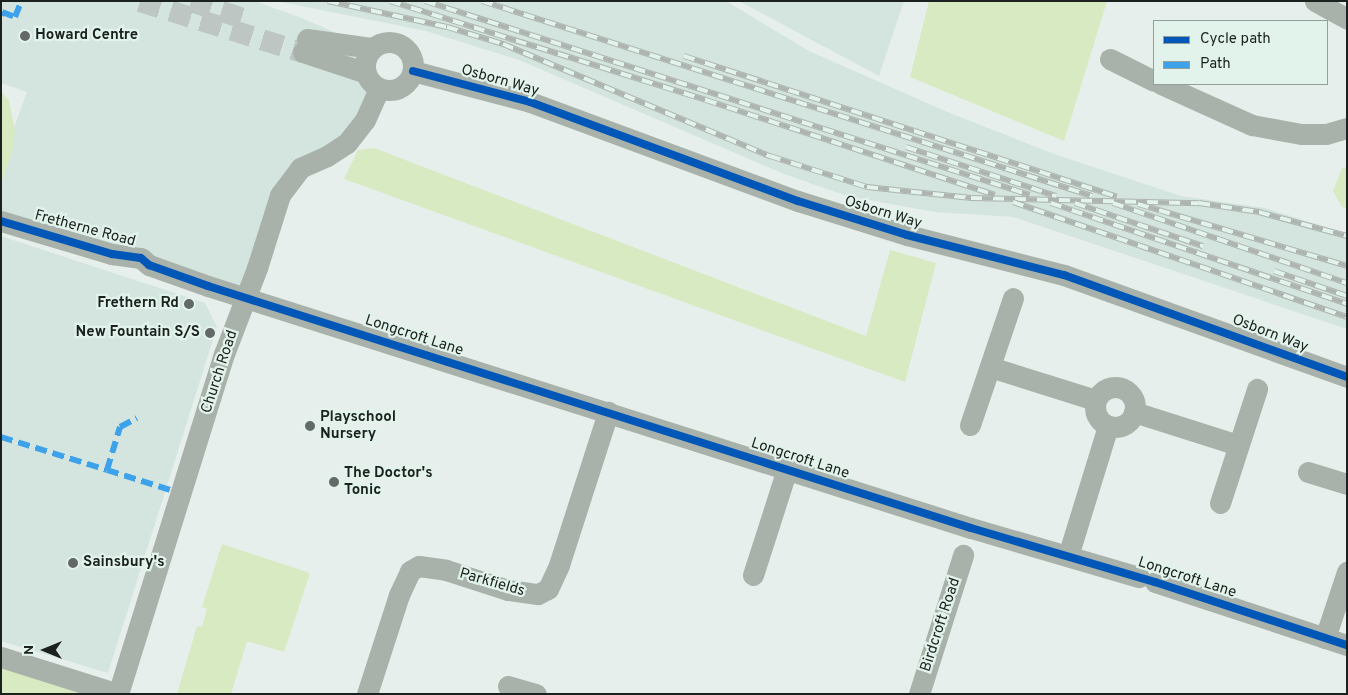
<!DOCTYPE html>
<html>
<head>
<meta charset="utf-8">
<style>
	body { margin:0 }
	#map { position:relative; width:1348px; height:695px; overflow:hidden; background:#e6efeb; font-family:Overpass,sans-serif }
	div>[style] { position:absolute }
	.built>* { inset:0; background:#d4e5df }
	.green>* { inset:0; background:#d8eac2 }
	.minor-tunnel>* { height:21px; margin-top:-10.5px; transform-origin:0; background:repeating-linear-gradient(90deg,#bdc6c2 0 21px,transparent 0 32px) }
	.minor>* { height:21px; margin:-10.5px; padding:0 10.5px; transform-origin:10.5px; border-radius:10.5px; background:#a9b2aa }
	.minor>.ring { margin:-10.5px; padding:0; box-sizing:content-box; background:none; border:21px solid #a9b2aa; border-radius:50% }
	.rail>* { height:5.5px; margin-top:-2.75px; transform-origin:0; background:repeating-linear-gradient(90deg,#e2f3ec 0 11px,#aeb5b0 0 22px); box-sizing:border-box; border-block:1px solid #aeb5b0 }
	.quiet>* { height:6px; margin-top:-3px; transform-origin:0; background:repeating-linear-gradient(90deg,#3da2ea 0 12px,transparent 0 18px) }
	.cycleway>* { height:8px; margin:-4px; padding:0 4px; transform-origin:4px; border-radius:4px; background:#0057b8 }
	.dots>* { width:14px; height:14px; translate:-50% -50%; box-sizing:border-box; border:2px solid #e2f3ec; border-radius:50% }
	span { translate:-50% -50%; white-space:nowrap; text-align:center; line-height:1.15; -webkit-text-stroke:4.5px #e2f3ec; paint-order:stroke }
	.poi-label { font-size:15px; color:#1b211e; font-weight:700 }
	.left { translate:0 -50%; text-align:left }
	.right { translate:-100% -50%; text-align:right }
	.street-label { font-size:15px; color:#1b211e }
	.frame { position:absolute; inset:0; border:2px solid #1b211e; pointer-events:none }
	.legend { position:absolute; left:1153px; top:20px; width:175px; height:65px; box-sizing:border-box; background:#e2f3ec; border:1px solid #929f9a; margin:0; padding:6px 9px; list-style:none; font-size:15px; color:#1b211e }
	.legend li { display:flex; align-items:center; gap:10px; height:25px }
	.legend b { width:25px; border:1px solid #929f9a }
	.north { position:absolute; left:20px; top:625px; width:50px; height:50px; -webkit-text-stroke:4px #e2f3ec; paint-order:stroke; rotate:270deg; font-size:14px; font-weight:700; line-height:20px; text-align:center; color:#1b211e }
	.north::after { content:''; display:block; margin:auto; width:18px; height:22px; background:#1b211e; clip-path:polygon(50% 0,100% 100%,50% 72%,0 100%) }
</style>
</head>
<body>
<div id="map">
	<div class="built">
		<i style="clip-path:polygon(1px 1px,254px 1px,299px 17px,372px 48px,368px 54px,366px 73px,379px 89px,365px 120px,300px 168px,245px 297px,1px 221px,1px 163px,27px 92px,1px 83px)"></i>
		<i style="clip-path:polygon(276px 1px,726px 1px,809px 51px,945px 111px,1054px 154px,1181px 196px,1265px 208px,1347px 234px,1347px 329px,1013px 217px,935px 212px,847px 196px,784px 174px,519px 60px,426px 31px)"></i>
		<i style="clip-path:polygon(739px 1px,904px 1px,879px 76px)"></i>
		<i style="clip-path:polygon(1px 236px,205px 303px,217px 327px,108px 673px,1px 641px)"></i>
	</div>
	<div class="green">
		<i style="clip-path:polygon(929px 1px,1107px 1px,1064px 141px,910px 77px)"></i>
		<i style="clip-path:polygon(1px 91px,9px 101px,15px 130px,12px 152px,1px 185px)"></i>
		<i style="clip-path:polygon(374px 148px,866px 336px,890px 250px,936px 263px,905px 382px,344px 179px,358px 150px)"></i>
		<i style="clip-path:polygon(1347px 167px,1347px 208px,1342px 207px,1333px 191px,1342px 168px)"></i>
		<i style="clip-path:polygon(222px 544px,310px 573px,284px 652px,247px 641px,231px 694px,177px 694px,197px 626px,202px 627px,207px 609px,202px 607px)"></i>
		<i style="clip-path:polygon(1px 662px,102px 694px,1px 694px)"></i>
	</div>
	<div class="minor-tunnel">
		<i style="left:140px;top:1px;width:171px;rotate:17.4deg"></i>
		<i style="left:191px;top:1px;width:55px;rotate:18.1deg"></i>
	</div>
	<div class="minor">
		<i style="left:1315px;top:1px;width:37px;rotate:29deg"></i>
		<i style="left:307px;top:39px;width:66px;rotate:7.9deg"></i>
		<i class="ring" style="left:365px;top:42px;width:27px;height:27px"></i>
		<i style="left:303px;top:52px;width:66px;rotate:18.4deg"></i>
		<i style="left:1110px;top:59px;width:49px;rotate:26.6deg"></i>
		<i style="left:413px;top:71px;width:121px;rotate:14.8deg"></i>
		<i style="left:530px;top:102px;width:286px;rotate:20.3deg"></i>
		<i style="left:798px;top:201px;width:114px;rotate:17.3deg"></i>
		<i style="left:907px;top:235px;width:162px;rotate:14.3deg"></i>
		<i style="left:1064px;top:275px;width:301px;rotate:19.8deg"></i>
		<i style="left:1161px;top:84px;width:100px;rotate:24.3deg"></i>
		<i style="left:1252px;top:125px;width:50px;rotate:10.4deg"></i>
		<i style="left:1301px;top:134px;width:25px"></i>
		<i style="left:1326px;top:134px;width:22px;rotate:-16deg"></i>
		<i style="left:1px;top:221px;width:116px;rotate:16.6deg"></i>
		<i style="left:112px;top:254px;width:29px;rotate:8deg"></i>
		<i style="left:141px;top:258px;width:11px;rotate:41deg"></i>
		<i style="left:149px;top:265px;width:63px;rotate:19.6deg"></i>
		<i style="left:208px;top:286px;width:800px;rotate:17.6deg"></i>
		<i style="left:971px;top:528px;width:175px;rotate:16.3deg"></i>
		<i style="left:990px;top:367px;width:110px;rotate:17.4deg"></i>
		<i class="ring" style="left:1095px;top:387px;width:19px;height:19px"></i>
		<i style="left:1134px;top:412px;width:109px;rotate:17.6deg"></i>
		<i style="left:970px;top:425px;width:134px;rotate:-71.3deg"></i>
		<i style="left:1308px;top:472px;width:41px;rotate:17.1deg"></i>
		<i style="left:1220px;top:503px;width:120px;rotate:-72deg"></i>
		<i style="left:1068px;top:556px;width:136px;rotate:-72.9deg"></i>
		<i style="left:753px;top:575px;width:111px;rotate:-72.2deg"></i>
		<i style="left:1155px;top:582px;width:202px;rotate:18.2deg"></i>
		<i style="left:1325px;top:638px;width:70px;rotate:-71.6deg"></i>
		<i style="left:1px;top:657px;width:123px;rotate:17.5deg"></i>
		<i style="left:508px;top:686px;width:29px;rotate:16deg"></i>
		<i style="left:118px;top:694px;width:356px;rotate:-72.7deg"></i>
		<i style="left:224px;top:354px;width:92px;rotate:-69deg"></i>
		<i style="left:257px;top:268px;width:77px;rotate:-72.5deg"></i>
		<i style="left:280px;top:195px;width:34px;rotate:-53deg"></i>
		<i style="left:300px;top:168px;width:30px;rotate:-24deg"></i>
		<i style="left:327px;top:156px;width:24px;rotate:-33deg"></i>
		<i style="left:347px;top:143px;width:29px;rotate:-52deg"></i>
		<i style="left:365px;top:120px;width:34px;rotate:-66deg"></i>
		<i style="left:367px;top:694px;width:104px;rotate:-72.1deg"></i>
		<i style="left:399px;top:595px;width:26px;rotate:-65deg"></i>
		<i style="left:410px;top:571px;width:10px;rotate:-29deg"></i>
		<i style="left:419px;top:566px;width:27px;rotate:8deg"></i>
		<i style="left:446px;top:570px;width:65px;rotate:17.9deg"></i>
		<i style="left:508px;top:590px;width:30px;rotate:8deg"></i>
		<i style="left:538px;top:594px;width:11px;rotate:-27deg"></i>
		<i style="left:548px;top:589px;width:26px;rotate:-65deg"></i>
		<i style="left:559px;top:565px;width:161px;rotate:-72.2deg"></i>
		<i style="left:919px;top:694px;width:146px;rotate:-72.4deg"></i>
	</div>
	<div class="rail">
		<i style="left:328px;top:1px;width:122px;rotate:12.3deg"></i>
		<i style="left:447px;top:27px;width:59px;rotate:16.9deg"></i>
		<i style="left:503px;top:44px;width:290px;rotate:22.8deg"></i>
		<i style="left:770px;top:156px;width:102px;rotate:17.7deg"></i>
		<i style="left:867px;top:187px;width:105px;rotate:6deg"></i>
		<i style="left:971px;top:198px;width:228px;rotate:1.3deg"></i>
		<i style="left:1199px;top:203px;width:61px;rotate:8.5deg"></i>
		<i style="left:1259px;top:212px;width:91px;rotate:15.3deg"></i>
		<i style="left:390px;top:1px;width:331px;rotate:17.4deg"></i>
		<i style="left:706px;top:100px;width:304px;rotate:18.2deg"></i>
		<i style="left:425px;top:1px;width:635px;rotate:17.78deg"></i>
		<i style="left:482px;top:1px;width:640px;rotate:17.73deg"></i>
		<i style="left:684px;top:56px;width:455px;rotate:18deg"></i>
		<i style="left:906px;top:147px;width:158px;rotate:18.1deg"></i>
		<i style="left:1013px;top:202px;width:353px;rotate:19deg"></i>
		<i style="left:1051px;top:203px;width:313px;rotate:18.8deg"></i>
		<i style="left:1075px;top:203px;width:135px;rotate:18.6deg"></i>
		<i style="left:1113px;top:203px;width:247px;rotate:18.9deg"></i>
		<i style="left:1138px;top:204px;width:218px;rotate:16.5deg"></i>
		<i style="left:1274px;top:271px;width:77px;rotate:18.9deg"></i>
	</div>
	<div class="quiet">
		<i style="left:1px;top:16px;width:4px;rotate:-76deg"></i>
		<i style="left:2px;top:12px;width:14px;rotate:21deg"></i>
		<i style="left:15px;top:17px;width:16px;rotate:-68deg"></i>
		<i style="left:1px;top:437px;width:111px;rotate:17.3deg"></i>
		<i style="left:107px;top:470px;width:45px;rotate:-73.2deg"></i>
		<i style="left:120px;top:427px;width:19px;rotate:-28deg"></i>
		<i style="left:107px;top:470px;width:66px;rotate:17.6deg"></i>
	</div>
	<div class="cycleway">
		<i style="left:413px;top:71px;width:121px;rotate:14.8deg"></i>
		<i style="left:530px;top:102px;width:286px;rotate:20.3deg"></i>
		<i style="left:798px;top:201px;width:114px;rotate:17.3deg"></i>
		<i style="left:907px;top:235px;width:162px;rotate:14.3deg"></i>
		<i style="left:1064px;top:275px;width:301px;rotate:19.8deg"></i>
		<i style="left:1px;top:221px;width:116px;rotate:16.6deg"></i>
		<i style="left:112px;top:254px;width:29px;rotate:8deg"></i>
		<i style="left:141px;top:258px;width:11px;rotate:41deg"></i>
		<i style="left:149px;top:265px;width:63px;rotate:19.6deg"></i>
		<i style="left:208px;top:286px;width:800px;rotate:17.6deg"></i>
		<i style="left:971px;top:528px;width:192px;rotate:16.4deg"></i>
		<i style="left:1155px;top:582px;width:202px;rotate:18.2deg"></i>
	</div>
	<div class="dots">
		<i style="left:25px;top:36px;background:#626966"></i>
		<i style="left:189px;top:304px;background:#626966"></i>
		<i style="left:210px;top:333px;background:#626966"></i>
		<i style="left:310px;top:426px;background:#626966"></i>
		<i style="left:334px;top:482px;background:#626966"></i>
		<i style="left:73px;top:563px;background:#626966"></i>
	</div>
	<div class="poi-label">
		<span class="left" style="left:35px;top:36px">Howard Centre</span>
		<span class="right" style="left:179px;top:304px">Frethern Rd</span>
		<span class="right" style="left:200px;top:333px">New Fountain S/S</span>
		<span class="left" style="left:320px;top:426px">Playschool<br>Nursery</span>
		<span class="left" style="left:344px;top:482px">The Doctor's<br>Tonic</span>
		<span class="left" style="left:83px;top:563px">Sainsbury's</span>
	</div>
	<div class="street-label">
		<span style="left:500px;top:81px;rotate:16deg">Osborn Way</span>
		<span style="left:883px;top:213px;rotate:17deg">Osborn Way</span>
		<span style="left:85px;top:229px;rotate:15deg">Fretherne Road</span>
		<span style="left:1270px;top:334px;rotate:21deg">Osborn Way</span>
		<span style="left:414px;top:336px;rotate:18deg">Longcroft Lane</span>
		<span style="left:220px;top:372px;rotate:-72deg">Church Road</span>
		<span style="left:800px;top:459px;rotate:18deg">Longcroft Lane</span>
		<span style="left:1187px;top:578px;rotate:18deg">Longcroft Lane</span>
		<span style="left:492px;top:583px;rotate:16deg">Parkfields</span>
		<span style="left:941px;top:625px;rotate:-72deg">Birdcroft Road</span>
	</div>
	<div class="frame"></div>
	<ul class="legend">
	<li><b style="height:6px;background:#0057b8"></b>Cycle path</li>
	<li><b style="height:6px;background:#3da2ea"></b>Path</li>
	</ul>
	<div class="north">N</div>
</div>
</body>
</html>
